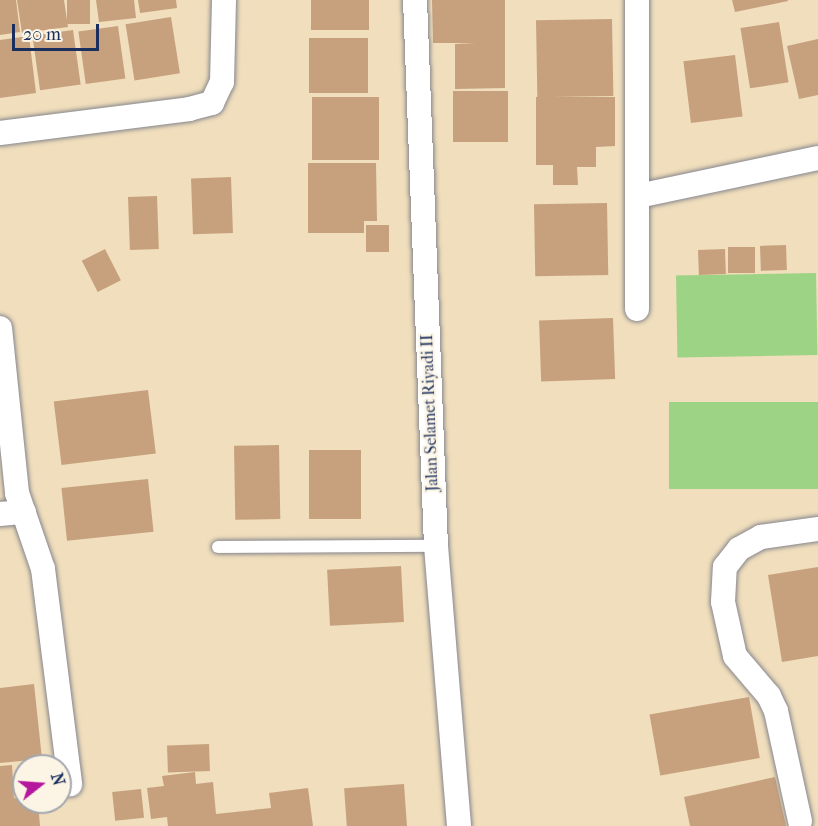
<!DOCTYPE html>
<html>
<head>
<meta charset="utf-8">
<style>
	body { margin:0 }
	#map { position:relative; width:818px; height:826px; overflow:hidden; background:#f0debc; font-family:"IM FELL French Canon",serif }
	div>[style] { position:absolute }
	.green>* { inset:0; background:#9dd384; transform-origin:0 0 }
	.building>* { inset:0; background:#c7a17e; transform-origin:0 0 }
	.roads { filter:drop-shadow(0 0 2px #86868d) drop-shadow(0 0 2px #86868d) }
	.service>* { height:12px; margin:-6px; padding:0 6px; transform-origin:6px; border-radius:6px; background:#fff }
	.minor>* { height:24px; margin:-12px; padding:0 12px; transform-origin:12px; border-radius:12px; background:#fff }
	span { translate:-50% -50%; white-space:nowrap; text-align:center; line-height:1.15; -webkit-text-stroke:4.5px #fcf5e5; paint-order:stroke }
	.street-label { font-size:16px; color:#1b2f5e }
	.north { position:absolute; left:12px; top:754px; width:60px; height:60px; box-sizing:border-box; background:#fcf5e5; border:2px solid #a2a6af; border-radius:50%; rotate:73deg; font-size:16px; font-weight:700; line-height:24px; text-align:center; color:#1b2f5e }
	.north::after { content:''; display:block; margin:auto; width:21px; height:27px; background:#b5179e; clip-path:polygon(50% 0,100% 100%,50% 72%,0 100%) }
	.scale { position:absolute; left:12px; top:24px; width:87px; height:27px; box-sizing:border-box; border:3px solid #1b2f5e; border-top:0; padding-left:8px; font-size:18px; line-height:21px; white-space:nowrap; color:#1b2f5e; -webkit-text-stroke:4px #fcf5e5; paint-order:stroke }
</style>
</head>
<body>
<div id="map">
	<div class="green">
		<i style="left:816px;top:273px;width:82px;height:140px;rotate:89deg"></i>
		<i style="left:818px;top:402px;width:87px;height:149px;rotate:90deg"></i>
	</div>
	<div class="building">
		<i style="clip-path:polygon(0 0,16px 0,20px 32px,0 35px)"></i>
		<i style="clip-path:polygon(17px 0,64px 0,68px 27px,22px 33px)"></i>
		<i style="left:67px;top:0;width:23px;height:24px"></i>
		<i style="clip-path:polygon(96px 0,134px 0,136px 18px,99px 22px)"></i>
		<i style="clip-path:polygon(138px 0,176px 0,177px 8px,140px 13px)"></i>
		<i style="left:311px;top:0;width:58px;height:30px"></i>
		<i style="clip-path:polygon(432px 0,505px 0,505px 88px,455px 89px,455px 44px,475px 43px,433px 43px)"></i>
		<i style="clip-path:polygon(732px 0,788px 0,788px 1px,735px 12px)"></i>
		<i style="left:171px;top:17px;width:57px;height:46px;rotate:81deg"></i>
		<i style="left:612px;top:19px;width:77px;height:76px;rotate:89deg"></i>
		<i style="left:779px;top:22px;width:61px;height:39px;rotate:81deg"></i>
		<i style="left:118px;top:26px;width:53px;height:40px;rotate:82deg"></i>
		<i style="left:73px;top:30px;width:55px;height:41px;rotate:82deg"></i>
		<i style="clip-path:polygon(29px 36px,36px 93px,0 98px,0 40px)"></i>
		<i style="left:309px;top:38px;width:59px;height:55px"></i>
		<i style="clip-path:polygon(818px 39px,818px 95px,799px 99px,787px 46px)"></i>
		<i style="left:735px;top:55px;width:62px;height:52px;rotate:83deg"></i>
		<i style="left:453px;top:91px;width:55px;height:51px"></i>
		<i style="left:312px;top:97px;width:67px;height:63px"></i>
		<i style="clip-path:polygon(536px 97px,615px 97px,615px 146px,596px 147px,596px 167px,577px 167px,578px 185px,553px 185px,553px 165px,536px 165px)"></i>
		<i style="clip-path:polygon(308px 163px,376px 163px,377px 221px,364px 221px,364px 233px,308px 233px)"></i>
		<i style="left:231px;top:177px;width:56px;height:40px;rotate:88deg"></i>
		<i style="left:157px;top:196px;width:53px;height:29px;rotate:88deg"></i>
		<i style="left:607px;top:203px;width:72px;height:73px;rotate:89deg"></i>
		<i style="left:366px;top:225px;width:23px;height:27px"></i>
		<i style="left:786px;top:245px;width:25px;height:26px;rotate:88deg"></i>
		<i style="left:728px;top:247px;width:27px;height:26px"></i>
		<i style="left:105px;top:249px;width:35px;height:26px;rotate:63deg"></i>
		<i style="left:725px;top:249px;width:25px;height:27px;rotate:88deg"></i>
		<i style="left:613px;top:318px;width:61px;height:74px;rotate:88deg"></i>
		<i style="left:148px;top:390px;width:64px;height:95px;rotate:83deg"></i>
		<i style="left:279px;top:445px;width:74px;height:45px;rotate:89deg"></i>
		<i style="left:309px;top:450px;width:52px;height:69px"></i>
		<i style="left:148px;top:479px;width:53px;height:87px;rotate:84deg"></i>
		<i style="left:401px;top:566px;width:56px;height:74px;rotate:87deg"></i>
		<i style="clip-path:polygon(818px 567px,818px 656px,782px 662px,768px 575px)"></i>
		<i style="clip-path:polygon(34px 684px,42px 759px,0 763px,0 688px)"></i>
		<i style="left:749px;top:697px;width:62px;height:101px;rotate:80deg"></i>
		<i style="left:209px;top:744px;width:27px;height:42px;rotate:88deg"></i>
		<i style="clip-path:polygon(12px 765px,14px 798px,38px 802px,40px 826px,0 826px,0 766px)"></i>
		<i style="clip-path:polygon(195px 772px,196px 784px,213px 782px,216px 814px,271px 808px,269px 793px,308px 788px,313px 826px,168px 826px,167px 817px,151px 819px,147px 788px,164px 786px,162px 776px)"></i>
		<i style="clip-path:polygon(775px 777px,786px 826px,690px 826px,684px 797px)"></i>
		<i style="left:404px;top:784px;width:42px;height:60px;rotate:86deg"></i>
		<i style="left:141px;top:789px;width:29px;height:29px;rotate:84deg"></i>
	</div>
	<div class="roads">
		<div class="service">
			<i style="left:218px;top:547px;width:218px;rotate:-0.3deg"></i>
		</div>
		<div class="minor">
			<i style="left:415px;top:0;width:546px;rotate:87.8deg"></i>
			<i style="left:436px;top:546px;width:281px;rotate:85.3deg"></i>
			<i style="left:0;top:133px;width:191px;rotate:-7.2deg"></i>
			<i style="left:189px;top:109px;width:24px;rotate:-15deg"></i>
			<i style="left:212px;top:103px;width:23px;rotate:-65deg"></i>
			<i style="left:222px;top:82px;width:82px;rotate:-88.6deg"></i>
			<i style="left:638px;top:196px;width:184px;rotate:-11.9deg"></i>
			<i style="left:637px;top:309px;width:309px;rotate:-90deg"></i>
			<i style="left:0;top:328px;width:166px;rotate:84.1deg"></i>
			<i style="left:17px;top:493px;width:80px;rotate:71.1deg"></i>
			<i style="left:43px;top:569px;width:217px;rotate:82.8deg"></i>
			<i style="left:0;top:514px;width:24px;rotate:-5deg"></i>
			<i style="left:800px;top:821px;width:113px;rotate:-102.3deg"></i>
			<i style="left:776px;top:711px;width:17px;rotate:-115deg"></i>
			<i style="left:769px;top:696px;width:52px;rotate:-130.4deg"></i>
			<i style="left:735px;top:656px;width:55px;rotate:-102.5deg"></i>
			<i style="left:723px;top:602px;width:35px;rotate:-87deg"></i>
			<i style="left:725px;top:567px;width:23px;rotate:-52deg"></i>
			<i style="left:739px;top:549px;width:25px;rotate:-29deg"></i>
			<i style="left:761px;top:537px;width:58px;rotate:-8deg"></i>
		</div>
	</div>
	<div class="street-label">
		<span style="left:430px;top:413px;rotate:-92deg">Jalan Selamet Riyadi II</span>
	</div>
	<div class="north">N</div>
	<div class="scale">20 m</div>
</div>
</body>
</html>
